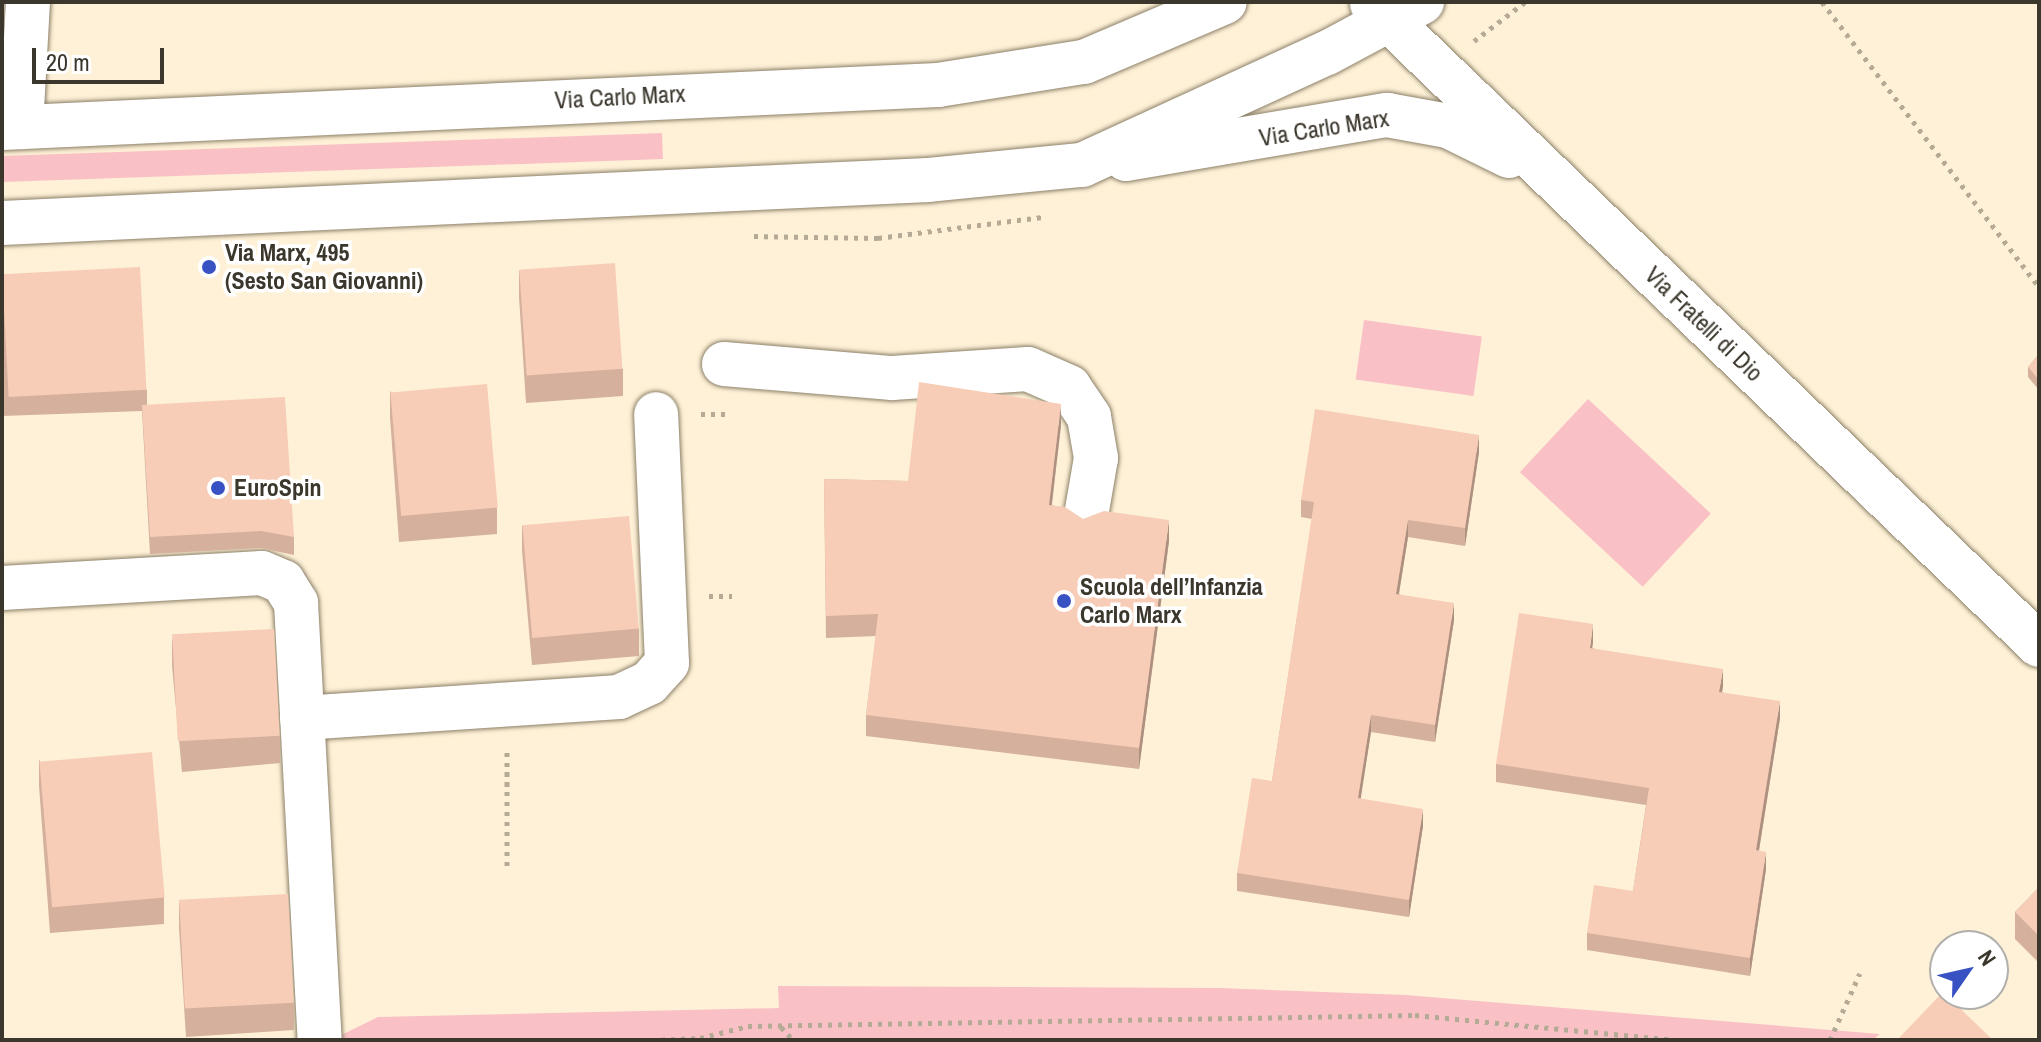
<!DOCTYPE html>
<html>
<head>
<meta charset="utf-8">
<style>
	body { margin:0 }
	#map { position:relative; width:2041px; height:1042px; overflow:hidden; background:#fef1d7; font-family:"Archivo Narrow",sans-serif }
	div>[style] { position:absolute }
	.green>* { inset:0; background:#f9c1c5; transform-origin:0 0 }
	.path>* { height:5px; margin-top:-2.5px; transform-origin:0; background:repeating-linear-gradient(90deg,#b4aa96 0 4px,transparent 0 10px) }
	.roads { filter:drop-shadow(0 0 2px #8c8069) drop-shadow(0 0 2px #8c8069) }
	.minor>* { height:44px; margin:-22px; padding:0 22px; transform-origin:22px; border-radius:22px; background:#fff }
	.wall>* { inset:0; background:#d4b09d }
	.shaded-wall>* { inset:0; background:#ad9080 }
	.building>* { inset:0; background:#f7cdb7; transform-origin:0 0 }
	.dots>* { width:22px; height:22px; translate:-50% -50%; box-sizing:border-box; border:4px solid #fff; border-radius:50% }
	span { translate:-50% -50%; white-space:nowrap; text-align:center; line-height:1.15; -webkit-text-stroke:7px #fff; paint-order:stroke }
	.street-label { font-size:24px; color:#3c372d }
	.poi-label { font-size:24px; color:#3c372d; font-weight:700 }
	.left { translate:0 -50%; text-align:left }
	.frame { position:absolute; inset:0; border:4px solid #3c372d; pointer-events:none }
	.north { position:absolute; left:1929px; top:930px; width:80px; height:80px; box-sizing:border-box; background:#fff; border:2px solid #b1afab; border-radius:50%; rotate:56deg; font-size:22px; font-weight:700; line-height:32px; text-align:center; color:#3c372d }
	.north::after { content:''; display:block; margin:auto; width:28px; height:36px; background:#3851c3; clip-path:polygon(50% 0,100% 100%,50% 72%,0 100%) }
	.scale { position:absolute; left:32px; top:48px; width:132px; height:36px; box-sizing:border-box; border:4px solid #3c372d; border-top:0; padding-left:10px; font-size:24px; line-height:28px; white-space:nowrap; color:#3c372d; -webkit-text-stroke:6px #fff; paint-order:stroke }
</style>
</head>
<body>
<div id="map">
	<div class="green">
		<i style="left:662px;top:133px;width:26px;height:661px;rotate:88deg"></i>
		<i style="left:1364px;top:320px;width:119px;height:60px;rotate:8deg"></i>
		<i style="left:1588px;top:399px;width:168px;height:100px;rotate:43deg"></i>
		<i style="clip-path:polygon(778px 986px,1219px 988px,1405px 995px,1880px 1034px,1873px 1040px,331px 1040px,378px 1017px,779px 1008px)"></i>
	</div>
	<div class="path">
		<i style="left:1822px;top:2px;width:358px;rotate:52.7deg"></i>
		<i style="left:1474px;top:41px;width:64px;rotate:-37.4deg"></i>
		<i style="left:754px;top:236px;width:124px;rotate:0.9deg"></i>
		<i style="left:878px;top:238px;width:166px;rotate:-7.3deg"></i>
		<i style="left:701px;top:414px;width:24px"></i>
		<i style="left:709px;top:596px;width:23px"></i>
		<i style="left:507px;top:866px;width:116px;rotate:-90deg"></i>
		<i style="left:781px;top:1027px;width:18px;rotate:47deg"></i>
		<i style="left:651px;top:1040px;width:49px;rotate:-2.3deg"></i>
		<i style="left:700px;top:1038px;width:49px;rotate:-14deg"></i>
		<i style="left:748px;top:1026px;width:667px;rotate:-0.94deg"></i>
		<i style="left:1415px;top:1015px;width:262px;rotate:5.5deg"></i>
		<i style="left:1830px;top:1040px;width:73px;rotate:-65.9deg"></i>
	</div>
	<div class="roads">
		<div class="minor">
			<i style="left:1372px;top:4px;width:925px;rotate:43.86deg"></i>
			<i style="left:21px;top:127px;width:125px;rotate:-86.8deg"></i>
			<i style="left:2px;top:128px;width:937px;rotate:-2.63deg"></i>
			<i style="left:938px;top:85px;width:148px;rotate:-9deg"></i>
			<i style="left:1084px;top:62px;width:153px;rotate:-23.1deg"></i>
			<i style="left:1126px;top:159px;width:265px;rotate:-9.6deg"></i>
			<i style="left:1387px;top:115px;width:62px;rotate:10.2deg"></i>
			<i style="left:1448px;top:126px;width:68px;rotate:26.2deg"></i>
			<i style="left:2px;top:223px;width:927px;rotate:-2.66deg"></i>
			<i style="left:928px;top:180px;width:155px;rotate:-5.6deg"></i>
			<i style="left:1082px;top:165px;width:269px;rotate:-24.6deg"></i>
			<i style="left:1327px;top:53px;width:108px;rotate:-28.2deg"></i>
			<i style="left:724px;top:364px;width:169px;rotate:4.8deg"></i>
			<i style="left:892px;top:378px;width:136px;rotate:-3.8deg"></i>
			<i style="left:1028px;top:369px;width:45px;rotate:23.7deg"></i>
			<i style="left:1069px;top:387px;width:36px;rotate:56deg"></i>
			<i style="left:1089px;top:417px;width:42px;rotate:80.3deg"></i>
			<i style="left:1096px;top:458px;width:59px;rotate:99.8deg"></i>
			<i style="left:2px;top:588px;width:260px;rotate:-3.3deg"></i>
			<i style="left:262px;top:573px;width:23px;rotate:23deg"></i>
			<i style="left:283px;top:582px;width:25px;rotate:58deg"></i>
			<i style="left:296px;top:603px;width:438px;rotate:86.9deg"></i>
			<i style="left:302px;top:718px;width:318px;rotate:-3.8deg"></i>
			<i style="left:619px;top:697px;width:33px;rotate:-25deg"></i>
			<i style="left:649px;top:683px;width:27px;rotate:-48deg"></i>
			<i style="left:667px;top:663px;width:249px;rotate:-92.5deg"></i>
		</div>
	</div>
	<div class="wall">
		<i style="clip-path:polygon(519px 270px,623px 369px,623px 396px,526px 403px,519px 297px)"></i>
		<i style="clip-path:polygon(2px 274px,147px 390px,147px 405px,294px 537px,294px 555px,261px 548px,150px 554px,142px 411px,2px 416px)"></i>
		<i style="clip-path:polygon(2039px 354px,2039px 390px,2028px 377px,2028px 367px)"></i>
		<i style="clip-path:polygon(390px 391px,497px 508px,497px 534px,399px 542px,390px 417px)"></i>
		<i style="clip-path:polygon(1061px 425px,1052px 505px,1083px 519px,1169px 541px,1139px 769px,866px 736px,866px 715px,876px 636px,826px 638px,824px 479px,908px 481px)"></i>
		<i style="clip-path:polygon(1479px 452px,1465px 546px,1408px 537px,1399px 594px,1454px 620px,1435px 742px,1371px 732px,1360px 799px,1423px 826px,1409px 917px,1237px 891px,1237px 873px,1272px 781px,1312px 519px,1301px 517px,1301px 500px)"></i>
		<i style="clip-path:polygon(522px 525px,639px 629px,639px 656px,532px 665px,522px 551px)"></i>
		<i style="clip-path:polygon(172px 639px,280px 736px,280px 763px,182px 772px,172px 666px)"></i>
		<i style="clip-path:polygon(1593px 642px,1592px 648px,1723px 686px,1722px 692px,1780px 718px,1759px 851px,1766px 869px,1750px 976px,1587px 950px,1587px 933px,1633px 891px,1646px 805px,1496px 782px,1496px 764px)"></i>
		<i style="clip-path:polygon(39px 760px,164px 898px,164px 924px,50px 933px,39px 786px)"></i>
		<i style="clip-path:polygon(2039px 887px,2039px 963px,2015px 939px,2015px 912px)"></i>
		<i style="clip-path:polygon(179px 901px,294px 1003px,294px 1030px,186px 1037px,179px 928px)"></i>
	</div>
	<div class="shaded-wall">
		<i style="clip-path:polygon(1061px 404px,1061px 425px,1049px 526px,1049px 505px)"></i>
		<i style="clip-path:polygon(1479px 435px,1479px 452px,1465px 546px,1465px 528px)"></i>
		<i style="clip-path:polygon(1169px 520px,1169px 541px,1139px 769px,1139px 748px)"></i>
		<i style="clip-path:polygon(1408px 520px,1408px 537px,1396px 611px,1396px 594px)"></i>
		<i style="clip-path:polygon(1454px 603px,1454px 620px,1435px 742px,1435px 725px)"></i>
		<i style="clip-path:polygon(1593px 624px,1593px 642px,1590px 665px,1590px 648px)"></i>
		<i style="clip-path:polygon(1723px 669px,1723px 686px,1719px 709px,1719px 692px)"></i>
		<i style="clip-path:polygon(1780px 701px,1780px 718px,1756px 868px,1756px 850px)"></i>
		<i style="clip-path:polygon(1371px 715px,1371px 732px,1358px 816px,1358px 798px)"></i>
		<i style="clip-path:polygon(1423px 809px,1423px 826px,1409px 917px,1409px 900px)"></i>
		<i style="clip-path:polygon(1766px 852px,1766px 869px,1750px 976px,1750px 958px)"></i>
	</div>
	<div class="building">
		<i style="left:615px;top:263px;width:106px;height:96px;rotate:86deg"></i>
		<i style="left:140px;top:267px;width:123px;height:138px;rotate:87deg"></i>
		<i style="clip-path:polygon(2039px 354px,2039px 380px,2028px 367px)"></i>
		<i style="clip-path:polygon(919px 382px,1061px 404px,1049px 505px,1065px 507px,1083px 519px,1104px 511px,1169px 520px,1139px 748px,866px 715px,878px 614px,826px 616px,824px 479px,908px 481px)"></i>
		<i style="left:487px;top:384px;width:124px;height:97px;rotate:85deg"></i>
		<i style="clip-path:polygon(285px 397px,294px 537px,261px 531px,150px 537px,142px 405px)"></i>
		<i style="clip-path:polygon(1315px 409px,1479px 435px,1465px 528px,1408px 520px,1396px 594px,1454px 603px,1435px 725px,1371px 715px,1358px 798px,1423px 809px,1409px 900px,1237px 873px,1252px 778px,1272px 781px,1314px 502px,1301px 500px)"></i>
		<i style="left:629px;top:516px;width:113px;height:107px;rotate:85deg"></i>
		<i style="clip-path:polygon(1519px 613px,1593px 624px,1590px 648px,1723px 669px,1719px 692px,1780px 701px,1756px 850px,1766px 852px,1750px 958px,1587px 933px,1594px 885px,1633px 891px,1649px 788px,1496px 764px)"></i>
		<i style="left:274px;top:629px;width:107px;height:102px;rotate:87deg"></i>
		<i style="left:152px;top:752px;width:146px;height:113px;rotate:85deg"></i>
		<i style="clip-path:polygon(2039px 887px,2039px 936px,2015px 912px)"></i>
		<i style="left:288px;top:894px;width:109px;height:109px;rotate:87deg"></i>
		<i style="clip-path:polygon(1943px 992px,1945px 994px,1993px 1040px,1897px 1040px)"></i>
	</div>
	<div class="dots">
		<i style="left:209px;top:267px;background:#3851c3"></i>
		<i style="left:218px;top:488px;background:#3851c3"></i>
		<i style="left:1064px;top:601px;background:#3851c3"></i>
	</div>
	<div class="street-label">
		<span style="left:620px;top:97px;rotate:-3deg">Via Carlo Marx</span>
		<span style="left:1324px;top:128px;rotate:-9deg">Via Carlo Marx</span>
		<span style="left:1704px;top:324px;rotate:44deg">Via Fratelli di Dio</span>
	</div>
	<div class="poi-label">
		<span class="left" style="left:225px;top:267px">Via Marx, 495<br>(Sesto San Giovanni)</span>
		<span class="left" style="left:234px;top:488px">EuroSpin</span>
		<span class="left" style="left:1080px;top:601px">Scuola dell’Infanzia<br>Carlo Marx</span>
	</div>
	<div class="frame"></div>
	<div class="north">N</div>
	<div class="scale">20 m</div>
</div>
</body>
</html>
